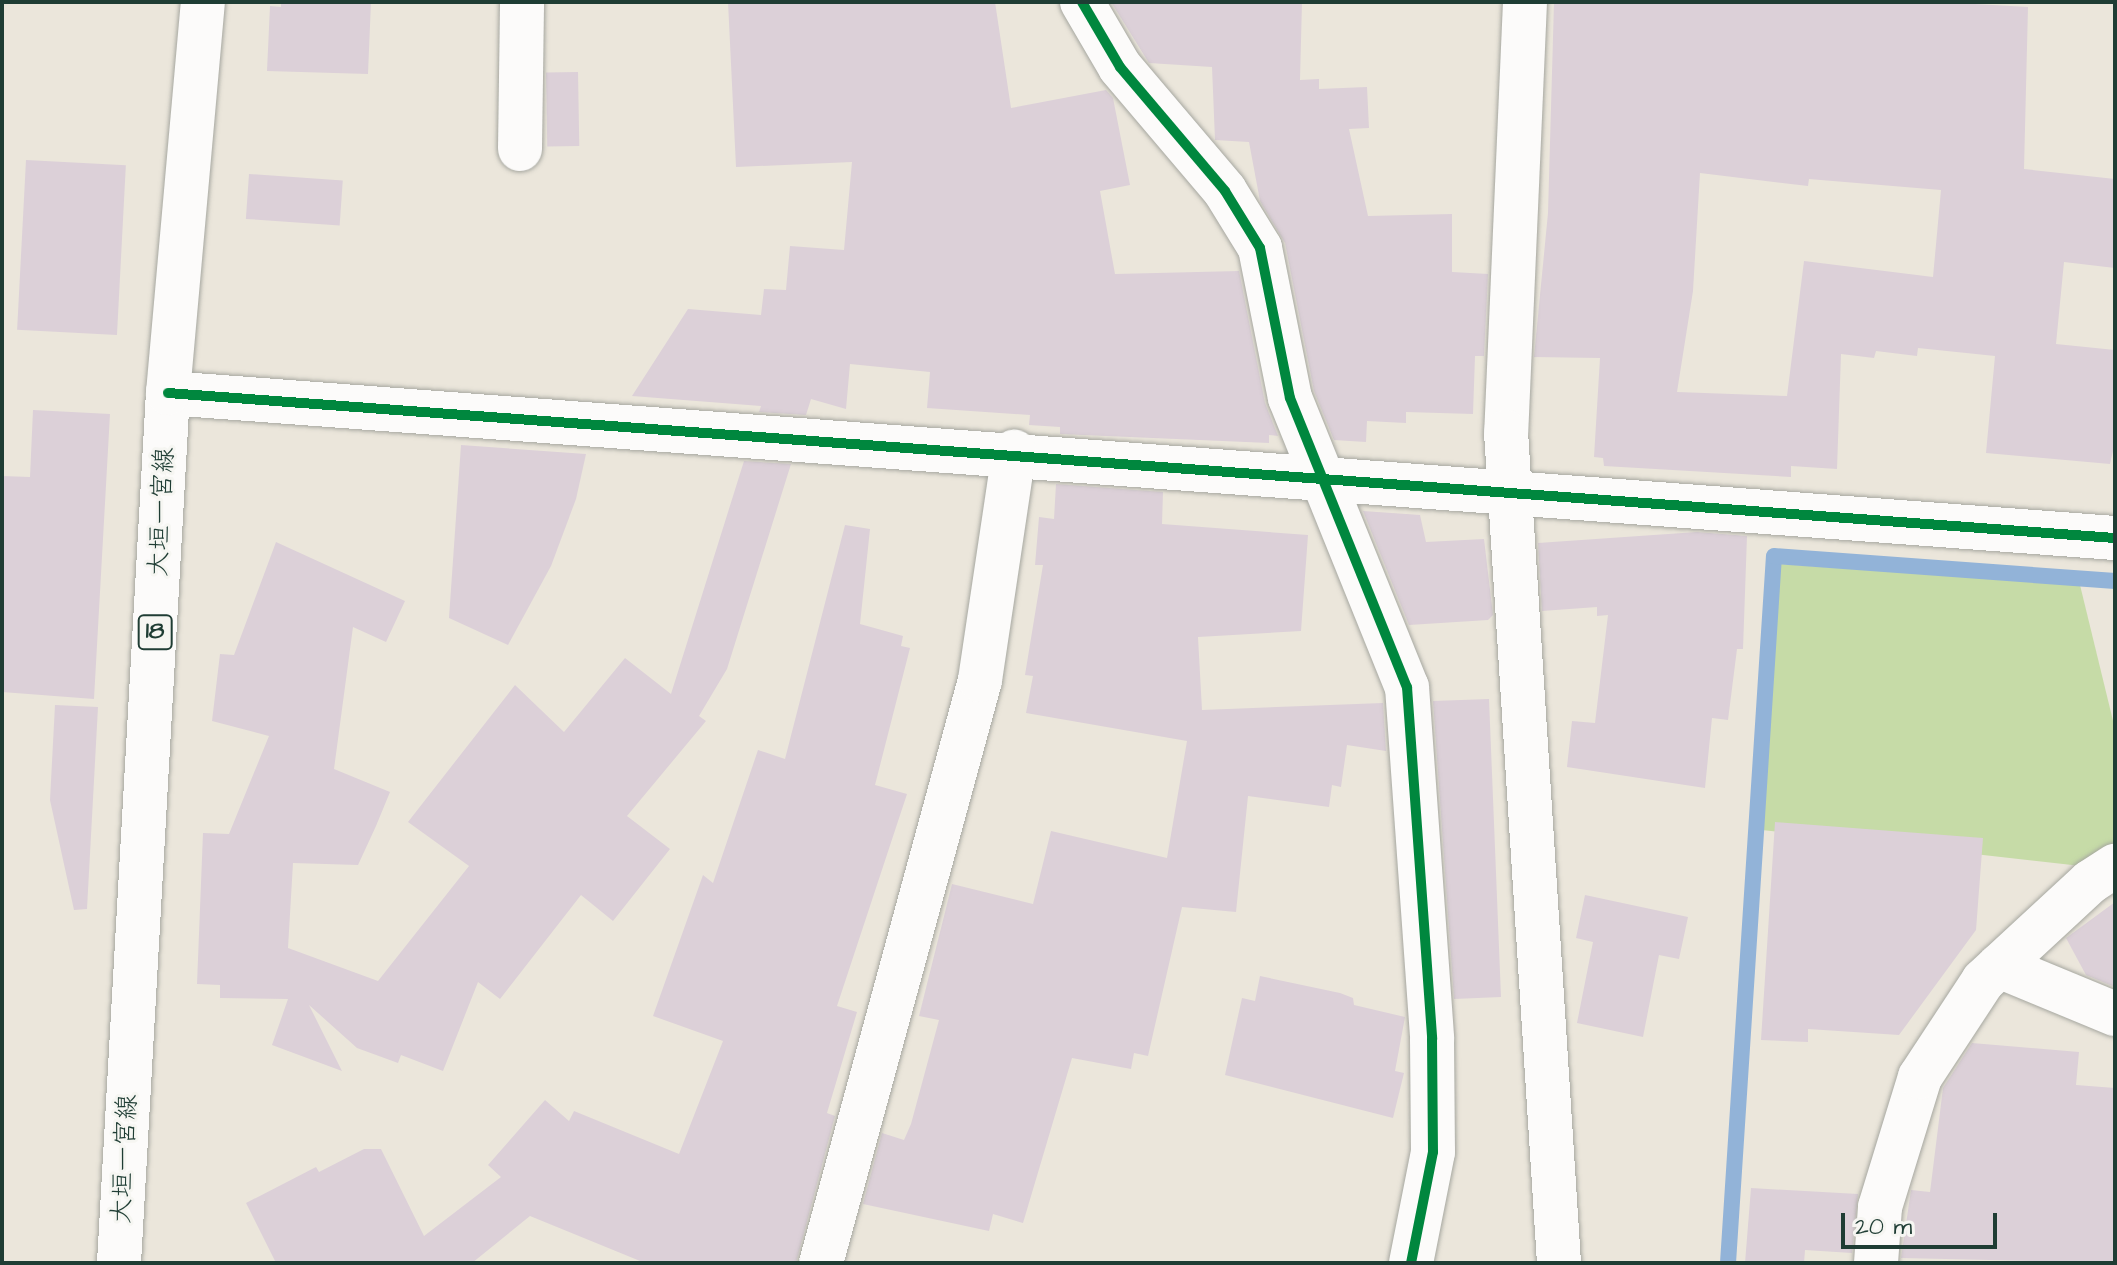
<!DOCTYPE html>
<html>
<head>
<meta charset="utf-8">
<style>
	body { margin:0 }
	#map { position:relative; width:2117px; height:1265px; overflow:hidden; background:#ebe6db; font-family:"Architects Daughter","Klee One",sans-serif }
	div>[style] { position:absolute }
	.green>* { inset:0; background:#c6dba7 }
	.stream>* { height:16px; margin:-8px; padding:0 8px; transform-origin:8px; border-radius:8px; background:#92b3d8 }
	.building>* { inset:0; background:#dcd0d8; transform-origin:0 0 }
	.roads { filter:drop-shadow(0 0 2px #a6a7a0) drop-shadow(0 0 2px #a6a7a0) }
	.minor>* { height:44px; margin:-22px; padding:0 22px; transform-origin:22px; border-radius:22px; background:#fcfbfa }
	.major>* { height:44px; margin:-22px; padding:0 22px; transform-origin:22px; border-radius:22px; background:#fcfbfa }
	.cycleway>* { height:10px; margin:-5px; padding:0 5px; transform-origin:5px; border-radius:5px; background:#00873e }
	span { translate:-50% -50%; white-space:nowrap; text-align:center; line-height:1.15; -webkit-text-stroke:6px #f6f6f2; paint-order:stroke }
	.shield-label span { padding:2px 6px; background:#f6f6f2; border:2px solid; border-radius:6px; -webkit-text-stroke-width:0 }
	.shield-label { font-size:24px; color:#1f3d34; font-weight:700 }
	.street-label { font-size:26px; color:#1f3d34 }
	.frame { position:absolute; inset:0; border:4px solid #1f3d34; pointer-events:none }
	.scale { position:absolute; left:1841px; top:1213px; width:156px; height:36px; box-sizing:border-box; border:4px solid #1f3d34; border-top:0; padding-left:10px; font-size:24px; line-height:28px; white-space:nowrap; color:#1f3d34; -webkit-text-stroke:6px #f6f6f2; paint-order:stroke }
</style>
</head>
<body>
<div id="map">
	<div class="green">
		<i style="clip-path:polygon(1781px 564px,2080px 585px,2115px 729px,2115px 845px,2081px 866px,1753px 829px)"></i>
	</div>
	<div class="stream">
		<i style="left:1728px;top:1263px;width:708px;rotate:-86.28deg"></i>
		<i style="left:1774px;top:556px;width:342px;rotate:4.2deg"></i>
	</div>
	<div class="building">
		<i style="clip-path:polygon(281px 2px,371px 2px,368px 74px,267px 71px,270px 6px,281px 7px)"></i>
		<i style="clip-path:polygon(728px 2px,995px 2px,1011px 108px,1106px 90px,1113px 98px,1130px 185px,1100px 191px,1115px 274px,1239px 271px,1265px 403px,1278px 436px,1269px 435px,1269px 443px,1060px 434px,1060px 427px,1029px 425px,1030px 415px,927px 408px,930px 372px,850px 364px,846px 409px,811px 399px,806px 415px,759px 412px,761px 406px,632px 396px,688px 309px,761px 315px,764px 289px,786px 290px,790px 246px,844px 250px,852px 162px,736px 167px)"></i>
		<i style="clip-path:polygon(1111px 2px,1302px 2px,1300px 80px,1319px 79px,1319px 89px,1367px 87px,1369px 128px,1349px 129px,1368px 216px,1452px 214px,1452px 272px,1488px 274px,1484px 356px,1475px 356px,1473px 414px,1406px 412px,1406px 423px,1367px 421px,1366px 442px,1334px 440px,1314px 391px,1285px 243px,1260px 201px,1249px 142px,1215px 140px,1212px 67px,1149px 63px)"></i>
		<i style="clip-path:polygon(evenodd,1554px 2px,1940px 2px,2028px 7px,2024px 169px,2115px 179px,2115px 268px,2064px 262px,2056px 344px,2115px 350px,2115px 442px,2110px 464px,1986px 453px,1995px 356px,1918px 348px,1917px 356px,1876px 351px,1874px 358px,1841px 354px,1837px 469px,1791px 466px,1791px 477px,1604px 466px,1603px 458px,1594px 457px,1600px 358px,1534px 357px,1548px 213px,1554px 2px,1700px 173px,1808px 186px,1809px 179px,1941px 190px,1933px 277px,1804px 261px,1787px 396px,1677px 392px,1693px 291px,1700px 173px)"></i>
		<i style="left:578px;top:72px;width:74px;height:32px;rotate:89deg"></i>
		<i style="left:26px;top:160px;width:100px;height:170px;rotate:3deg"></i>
		<i style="left:249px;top:174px;width:94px;height:45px;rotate:4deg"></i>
		<i style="clip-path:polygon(33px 410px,110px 414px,94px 699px,2px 692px,2px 476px,30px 477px)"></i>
		<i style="clip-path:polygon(461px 445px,586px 454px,576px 499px,551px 566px,508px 645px,449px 618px)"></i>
		<i style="clip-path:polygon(744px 461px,791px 464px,727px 669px,699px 716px,706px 721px,627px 816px,670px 849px,613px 921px,581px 895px,500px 999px,478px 982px,443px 1071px,401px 1055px,398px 1063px,357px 1048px,309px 1005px,342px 1071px,272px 1045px,288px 999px,220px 998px,220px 985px,197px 984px,203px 833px,229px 834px,269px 736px,212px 721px,220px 654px,234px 655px,276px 542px,405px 601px,386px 642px,353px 627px,334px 769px,390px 792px,376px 826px,358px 865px,293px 863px,288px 948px,378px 981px,469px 866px,408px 822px,515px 685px,564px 732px,625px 658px,671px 694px)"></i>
		<i style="clip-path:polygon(1056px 484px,1163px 492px,1162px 524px,1308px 535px,1301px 631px,1198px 637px,1202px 710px,1383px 703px,1386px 751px,1347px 745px,1341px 787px,1332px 785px,1329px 807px,1248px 796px,1236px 912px,1182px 907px,1148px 1056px,1134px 1053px,1131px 1069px,1072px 1058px,1023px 1223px,993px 1214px,989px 1231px,863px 1204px,882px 1133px,904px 1140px,911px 1124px,939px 1020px,919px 1016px,952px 884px,1033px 904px,1051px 831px,1167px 858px,1187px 741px,1026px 713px,1033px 676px,1025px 675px,1043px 565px,1035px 565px,1039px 517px,1054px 519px)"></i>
		<i style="clip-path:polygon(1363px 511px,1420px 515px,1426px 542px,1484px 539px,1493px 615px,1488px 620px,1409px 625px)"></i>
		<i style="clip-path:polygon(845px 525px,870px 529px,860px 624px,903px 636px,901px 646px,910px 648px,875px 785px,907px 794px,837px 1006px,857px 1012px,827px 1113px,835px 1116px,796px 1263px,645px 1263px,530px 1216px,472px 1263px,276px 1263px,246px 1203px,316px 1167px,319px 1172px,364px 1149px,381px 1149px,424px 1236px,501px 1177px,488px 1165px,545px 1100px,569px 1121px,574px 1111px,679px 1154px,723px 1041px,653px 1016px,703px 875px,713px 883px,758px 750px,785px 759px)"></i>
		<i style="clip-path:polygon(1697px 532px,1747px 536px,1743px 649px,1737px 649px,1728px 720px,1712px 718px,1705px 788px,1567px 767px,1572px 721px,1595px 723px,1608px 615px,1597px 616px,1597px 607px,1542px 611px,1538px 543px)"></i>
		<i style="clip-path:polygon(1489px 699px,1501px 997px,1454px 999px,1433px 701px)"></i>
		<i style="clip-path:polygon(55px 705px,98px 707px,87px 909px,74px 910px,50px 800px)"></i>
		<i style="clip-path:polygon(1775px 822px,1983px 838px,1976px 930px,1899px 1035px,1808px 1029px,1808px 1042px,1761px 1040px)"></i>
		<i style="clip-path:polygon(1585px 895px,1688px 917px,1679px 959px,1659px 955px,1643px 1037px,1577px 1023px,1593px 942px,1576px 938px)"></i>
		<i style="clip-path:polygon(2115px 902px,2115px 987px,2086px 975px,2066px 938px)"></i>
		<i style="clip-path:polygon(1260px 976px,1340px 993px,1353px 998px,1354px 1005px,1405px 1017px,1395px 1071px,1404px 1073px,1393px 1118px,1225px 1075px,1242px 998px,1255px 1001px)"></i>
		<i style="clip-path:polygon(1972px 1043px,2079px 1052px,2076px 1085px,2115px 1088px,2115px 1263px,1901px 1258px,1911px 1190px,1930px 1192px,1943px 1088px)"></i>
		<i style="clip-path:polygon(1751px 1188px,1858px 1194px,1852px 1253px,1805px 1250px,1804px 1263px,1745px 1263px)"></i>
	</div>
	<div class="roads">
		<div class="minor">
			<i style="left:1082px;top:2px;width:75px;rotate:59.7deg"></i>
			<i style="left:1120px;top:67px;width:162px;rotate:49.7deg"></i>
			<i style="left:1225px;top:191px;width:67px;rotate:58.4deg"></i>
			<i style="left:1260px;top:248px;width:153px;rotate:78.7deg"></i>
			<i style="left:1290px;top:398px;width:312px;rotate:68deg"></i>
			<i style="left:1407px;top:687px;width:353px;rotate:85.9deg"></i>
			<i style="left:1432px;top:1039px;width:113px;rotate:89.5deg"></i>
			<i style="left:1433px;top:1152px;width:113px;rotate:101.2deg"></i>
			<i style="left:1525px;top:2px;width:430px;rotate:92.5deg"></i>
			<i style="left:1506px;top:432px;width:833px;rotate:86.35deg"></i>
			<i style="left:520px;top:149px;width:147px;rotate:-89.2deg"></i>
			<i style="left:168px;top:393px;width:1952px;rotate:4.26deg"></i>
			<i style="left:1999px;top:966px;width:126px;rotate:22.5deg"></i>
			<i style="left:821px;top:1263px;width:604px;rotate:-74.74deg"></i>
			<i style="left:980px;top:680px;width:231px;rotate:-81.5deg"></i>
			<i style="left:1876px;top:1263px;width:56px;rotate:-85.9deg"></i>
			<i style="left:1880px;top:1207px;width:136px;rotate:-72.9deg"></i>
			<i style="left:1920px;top:1077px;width:115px;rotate:-56.7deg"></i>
			<i style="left:1983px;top:981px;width:146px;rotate:-42.8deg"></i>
			<i style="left:2090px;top:882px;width:30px;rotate:-33deg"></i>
		</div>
		<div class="major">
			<i style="left:119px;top:1263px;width:871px;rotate:-86.78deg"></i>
			<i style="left:168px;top:393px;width:393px;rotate:-84.9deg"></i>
		</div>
	</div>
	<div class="cycleway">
		<i style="left:1082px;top:2px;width:75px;rotate:59.7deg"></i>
		<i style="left:1120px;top:67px;width:162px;rotate:49.7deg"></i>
		<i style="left:1225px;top:191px;width:67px;rotate:58.4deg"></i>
		<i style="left:1260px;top:248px;width:153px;rotate:78.7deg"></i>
		<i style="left:1290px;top:398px;width:312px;rotate:68deg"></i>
		<i style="left:1407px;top:687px;width:353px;rotate:85.9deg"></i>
		<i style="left:1432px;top:1039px;width:113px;rotate:89.5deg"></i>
		<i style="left:1433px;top:1152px;width:113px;rotate:101.2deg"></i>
		<i style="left:168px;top:393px;width:1952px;rotate:4.26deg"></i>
	</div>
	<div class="shield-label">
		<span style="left:155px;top:632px">18</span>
	</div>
	<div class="street-label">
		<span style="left:162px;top:512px;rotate:-87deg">大垣一宮線</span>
		<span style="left:125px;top:1159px;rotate:-87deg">大垣一宮線</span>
	</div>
	<div class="frame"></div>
	<div class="scale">20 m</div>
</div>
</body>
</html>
